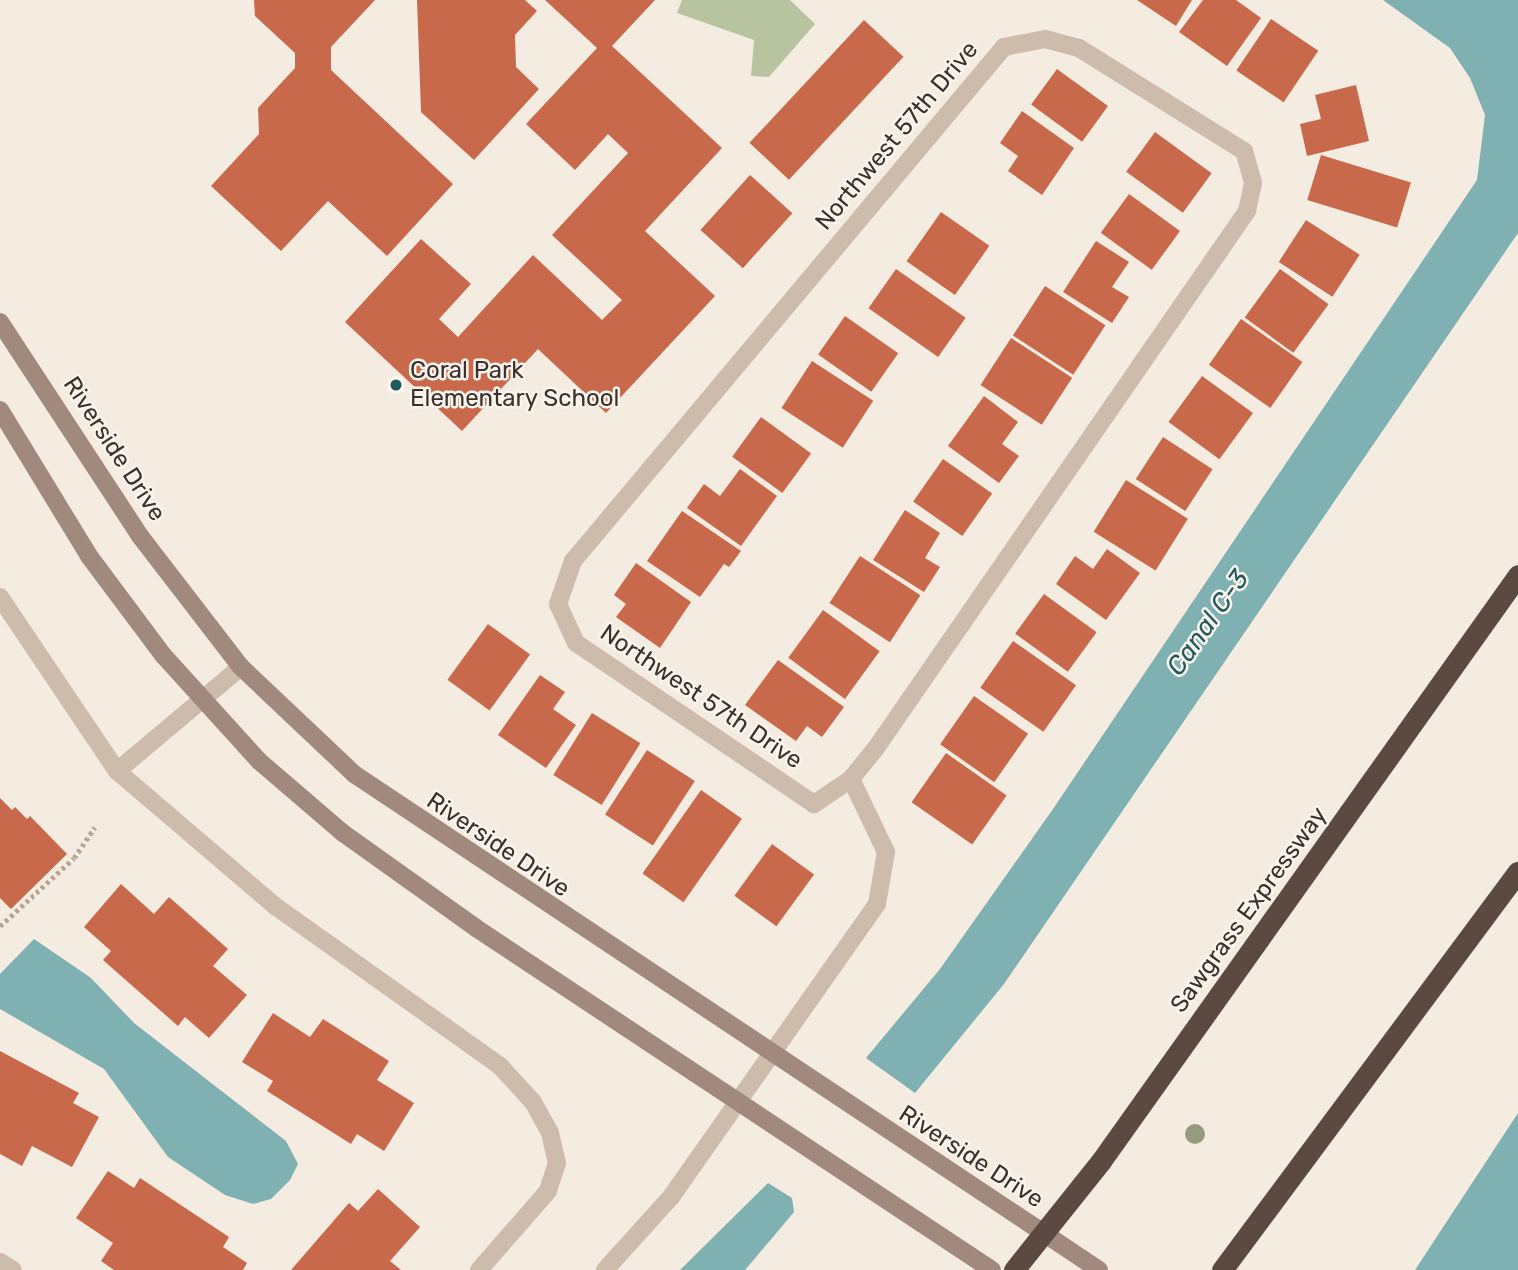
<!DOCTYPE html>
<html>
<head>
<meta charset="utf-8">
<style>
	body { margin:0 }
	#map { position:relative; width:1518px; height:1270px; overflow:hidden; background:#f4ebe1; font-family:Rubik,sans-serif }
	div>[style] { position:absolute }
	.green>* { inset:0; background:#b8c4a0 }
	.water>* { inset:0; background:#7fb0b2 }
	.building>* { inset:0; background:#c8694b; transform-origin:0 0 }
	.path>* { height:4.5px; margin-top:-2.25px; transform-origin:0; background:repeating-linear-gradient(90deg,#b9a596 0 3.5px,transparent 0 7px) }
	.street>* { height:18px; margin:-9px; padding:0 9px; transform-origin:9px; border-radius:9px; background:#cdbbac }
	.secondary>* { height:18px; margin:-9px; padding:0 9px; transform-origin:9px; border-radius:9px; background:#a18a7d }
	.highway>* { height:21px; margin:-10.5px; padding:0 10.5px; transform-origin:10.5px; border-radius:10.5px; background:#5c4a42 }
	.highway-bridge>* { height:21px; margin:-10.5px; padding:0 10.5px; transform-origin:10.5px; border-radius:10.5px; background:#5c4a42 }
	.trees>* { width:20px; height:20px; margin:-10px; border-radius:50%; background:#969b7f }
	.dots>* { width:19px; height:19px; translate:-50% -50%; box-sizing:border-box; border:4px solid #fbf5ee; border-radius:50% }
	span { translate:-50% -50%; white-space:nowrap; text-align:center; line-height:1.15; -webkit-text-stroke:5px #fbf5ee; paint-order:stroke }
	.street-label { font-size:24px; color:#3b302b }
	.poi-label { font-size:24px; color:#3b302b }
	.left { translate:0 -50%; text-align:left }
	.water-label { font-size:26px; color:#1f5a5e; font-style:italic }
</style>
</head>
<body>
<div id="map">
	<div class="green">
		<i style="clip-path:polygon(682px 0,790px 0,815px 24px,769px 77px,751px 76px,754px 40px,677px 13px)"></i>
	</div>
	<div class="water">
		<i style="clip-path:polygon(1383px 0,1518px 0,1518px 233px,1004px 984px,915px 1093px,866px 1058px,940px 969px,1053px 809px,1477px 180px,1485px 115px,1470px 78px,1450px 48px)"></i>
		<i style="clip-path:polygon(34px 939px,91px 978px,134px 1023px,286px 1141px,298px 1164px,290px 1180px,271px 1199px,253px 1204px,225px 1195px,168px 1157px,104px 1069px,0 1009px,0 974px)"></i>
		<i style="clip-path:polygon(1518px 1113px,1518px 1270px,1415px 1270px)"></i>
		<i style="clip-path:polygon(768px 1183px,792px 1198px,794px 1212px,745px 1270px,680px 1270px)"></i>
	</div>
	<div class="building">
		<i style="clip-path:polygon(254px 0,375px 0,331px 47px,331px 70px,453px 184px,387px 256px,328px 201px,281px 251px,211px 186px,259px 134px,258px 108px,295px 68px,295px 53px,255px 16px)"></i>
		<i style="clip-path:polygon(417px 0,525px 0,537px 11px,515px 35px,516px 67px,539px 89px,474px 160px,421px 112px)"></i>
		<i style="clip-path:polygon(545px 0,655px 0,612px 46px,722px 148px,645px 231px,715px 296px,606px 413px,538px 349px,462px 431px,345px 322px,421px 239px,471px 284px,439px 319px,458px 337px,533px 255px,602px 320px,622px 300px,552px 235px,628px 153px,608px 134px,575px 170px,526px 124px,597px 48px)"></i>
		<i style="clip-path:polygon(1137px 0,1192px 0,1176px 26px)"></i>
		<i style="clip-path:polygon(1203px 0,1236px 0,1261px 18px,1227px 66px,1179px 32px)"></i>
		<i style="left:1271px;top:19px;width:57px;height:62px;rotate:34deg"></i>
		<i style="left:864px;top:20px;width:54px;height:168px;rotate:43deg"></i>
		<i style="left:1057px;top:69px;width:63px;height:44px;rotate:36deg"></i>
		<i style="clip-path:polygon(1356px 85px,1369px 141px,1307px 156px,1300px 124px,1321px 119px,1315px 95px)"></i>
		<i style="clip-path:polygon(1022px 111px,1074px 148px,1042px 195px,1008px 171px,1018px 156px,1000px 143px)"></i>
		<i style="left:1155px;top:132px;width:70px;height:49px;rotate:36deg"></i>
		<i style="left:1321px;top:155px;width:94px;height:47px;rotate:17deg"></i>
		<i style="left:750px;top:175px;width:57px;height:74px;rotate:42deg"></i>
		<i style="left:1129px;top:194px;width:63px;height:48px;rotate:36deg"></i>
		<i style="left:941px;top:212px;width:59px;height:60px;rotate:35deg"></i>
		<i style="left:1306px;top:220px;width:64px;height:50px;rotate:33deg"></i>
		<i style="clip-path:polygon(1096px 241px,1129px 262px,1112px 287px,1129px 297px,1112px 323px,1063px 292px)"></i>
		<i style="left:896px;top:269px;width:85px;height:48px;rotate:35deg"></i>
		<i style="left:1280px;top:269px;width:60px;height:60px;rotate:36deg"></i>
		<i style="left:1045px;top:286px;width:72px;height:59px;rotate:33deg"></i>
		<i style="left:845px;top:316px;width:65px;height:47px;rotate:35deg"></i>
		<i style="left:1241px;top:319px;width:75px;height:56px;rotate:35deg"></i>
		<i style="left:1011px;top:338px;width:73px;height:56px;rotate:33deg"></i>
		<i style="left:812px;top:361px;width:73px;height:56px;rotate:33deg"></i>
		<i style="left:1202px;top:376px;width:63px;height:57px;rotate:36deg"></i>
		<i style="clip-path:polygon(984px 396px,1018px 422px,1002px 444px,1019px 456px,999px 483px,948px 446px)"></i>
		<i style="left:761px;top:417px;width:62px;height:49px;rotate:36deg"></i>
		<i style="left:1163px;top:437px;width:59px;height:50px;rotate:33deg"></i>
		<i style="left:943px;top:459px;width:60px;height:52px;rotate:35deg"></i>
		<i style="clip-path:polygon(740px 469px,777px 496px,741px 546px,687px 508px,704px 484px,720px 496px)"></i>
		<i style="left:1126px;top:480px;width:73px;height:61px;rotate:32deg"></i>
		<i style="clip-path:polygon(905px 510px,940px 533px,925px 558px,940px 567px,924px 592px,873px 560px)"></i>
		<i style="clip-path:polygon(682px 511px,741px 551px,729px 567px,724px 564px,700px 597px,647px 561px)"></i>
		<i style="clip-path:polygon(1107px 549px,1140px 573px,1106px 620px,1056px 584px,1075px 556px,1093px 569px)"></i>
		<i style="left:860px;top:556px;width:72px;height:56px;rotate:33deg"></i>
		<i style="clip-path:polygon(636px 563px,691px 602px,660px 648px,616px 617px,626px 604px,614px 595px)"></i>
		<i style="left:1044px;top:594px;width:65px;height:49px;rotate:36deg"></i>
		<i style="left:823px;top:610px;width:70px;height:59px;rotate:36deg"></i>
		<i style="left:488px;top:624px;width:52px;height:69px;rotate:36deg"></i>
		<i style="left:1013px;top:641px;width:77px;height:57px;rotate:35deg"></i>
		<i style="clip-path:polygon(778px 660px,844px 707px,822px 737px,807px 726px,796px 741px,745px 705px)"></i>
		<i style="clip-path:polygon(540px 675px,565px 692px,553px 709px,576px 725px,546px 768px,498px 735px)"></i>
		<i style="left:974px;top:696px;width:66px;height:59px;rotate:35deg"></i>
		<i style="left:592px;top:713px;width:57px;height:73px;rotate:32deg"></i>
		<i style="left:647px;top:750px;width:57px;height:77px;rotate:33deg"></i>
		<i style="left:946px;top:753px;width:74px;height:60px;rotate:35deg"></i>
		<i style="left:701px;top:790px;width:50px;height:102px;rotate:35deg"></i>
		<i style="clip-path:polygon(0 798px,12px 810px,15px 807px,27px 819px,30px 816px,67px 854px,11px 909px,0 898px)"></i>
		<i style="left:772px;top:844px;width:52px;height:64px;rotate:36deg"></i>
		<i style="clip-path:polygon(121px 884px,154px 914px,169px 897px,228px 949px,213px 966px,247px 995px,209px 1038px,185px 1017px,178px 1026px,103px 960px,111px 951px,84px 927px)"></i>
		<i style="clip-path:polygon(273px 1013px,310px 1037px,323px 1019px,389px 1061px,377px 1080px,414px 1103px,384px 1151px,357px 1134px,351px 1144px,267px 1091px,273px 1081px,242px 1062px)"></i>
		<i style="clip-path:polygon(0 1051px,79px 1093px,73px 1103px,99px 1117px,72px 1167px,32px 1146px,22px 1166px,0 1154px)"></i>
		<i style="clip-path:polygon(108px 1171px,134px 1188px,140px 1178px,229px 1237px,223px 1247px,247px 1263px,243px 1270px,114px 1270px,101px 1261px,113px 1243px,76px 1218px)"></i>
		<i style="clip-path:polygon(378px 1189px,420px 1227px,390px 1261px,401px 1270px,291px 1270px,349px 1203px,358px 1211px)"></i>
	</div>
	<div class="path">
		<i style="left:0;top:926px;width:100px;rotate:-42.6deg"></i>
		<i style="left:74px;top:858px;width:37px;rotate:-56deg"></i>
	</div>
	<div class="street">
		<i style="left:1045px;top:39px;width:35px;rotate:15deg"></i>
		<i style="left:1079px;top:48px;width:195px;rotate:32deg"></i>
		<i style="left:1244px;top:151px;width:33px;rotate:74deg"></i>
		<i style="left:1253px;top:183px;width:29px;rotate:102deg"></i>
		<i style="left:1247px;top:211px;width:653px;rotate:124.64deg"></i>
		<i style="left:876px;top:748px;width:40px;rotate:129deg"></i>
		<i style="left:851px;top:779px;width:45px;rotate:146deg"></i>
		<i style="left:814px;top:804px;width:287px;rotate:-145.9deg"></i>
		<i style="left:576px;top:643px;width:43px;rotate:-114.8deg"></i>
		<i style="left:558px;top:604px;width:46px;rotate:-70.8deg"></i>
		<i style="left:573px;top:561px;width:671px;rotate:-50.02deg"></i>
		<i style="left:1004px;top:47px;width:42px;rotate:-11deg"></i>
		<i style="left:0;top:597px;width:210px;rotate:56.1deg"></i>
		<i style="left:117px;top:771px;width:208px;rotate:40.5deg"></i>
		<i style="left:275px;top:906px;width:276px;rotate:35.4deg"></i>
		<i style="left:500px;top:1066px;width:49px;rotate:47.5deg"></i>
		<i style="left:533px;top:1102px;width:35px;rotate:61deg"></i>
		<i style="left:550px;top:1133px;width:31px;rotate:77deg"></i>
		<i style="left:557px;top:1163px;width:29px;rotate:108deg"></i>
		<i style="left:548px;top:1191px;width:105px;rotate:131.1deg"></i>
		<i style="left:117px;top:771px;width:162px;rotate:-40deg"></i>
		<i style="left:0;top:1262px;width:15px;rotate:32deg"></i>
		<i style="left:605px;top:1270px;width:98px;rotate:-47.9deg"></i>
		<i style="left:671px;top:1197px;width:358px;rotate:-54.9deg"></i>
		<i style="left:877px;top:904px;width:53px;rotate:-80.2deg"></i>
		<i style="left:886px;top:852px;width:81px;rotate:-115.6deg"></i>
	</div>
	<div class="secondary">
		<i style="left:0;top:322px;width:256px;rotate:56.8deg"></i>
		<i style="left:140px;top:536px;width:165px;rotate:52.4deg"></i>
		<i style="left:241px;top:667px;width:156px;rotate:43.4deg"></i>
		<i style="left:354px;top:774px;width:895px;rotate:33.65deg"></i>
		<i style="left:0;top:410px;width:171px;rotate:58.6deg"></i>
		<i style="left:89px;top:556px;width:124px;rotate:53.2deg"></i>
		<i style="left:163px;top:655px;width:143px;rotate:47.8deg"></i>
		<i style="left:259px;top:761px;width:111px;rotate:40.6deg"></i>
		<i style="left:343px;top:833px;width:163px;rotate:35.5deg"></i>
		<i style="left:476px;top:928px;width:619px;rotate:33.54deg"></i>
	</div>
	<div class="highway">
		<i style="left:1101px;top:1161px;width:719px;rotate:-54.56deg"></i>
		<i style="left:1222px;top:1270px;width:496px;rotate:-53.4deg"></i>
	</div>
	<div class="highway-bridge">
		<i style="left:1014px;top:1270px;width:139px;rotate:-51.4deg"></i>
	</div>
	<div class="trees">
		<i style="left:1195px;top:1134px"></i>
	</div>
	<div class="dots">
		<i style="left:396px;top:385px;background:#1f5a5e"></i>
	</div>
	<div class="street-label">
		<span style="left:897px;top:136px;rotate:-50deg">Northwest 57th Drive</span>
		<span style="left:114px;top:449px;rotate:57deg">Riverside Drive</span>
		<span style="left:701px;top:697px;rotate:34deg">Northwest 57th Drive</span>
		<span style="left:498px;top:845px;rotate:34deg">Riverside Drive</span>
		<span style="left:1249px;top:910px;rotate:-54deg">Sawgrass Expressway</span>
		<span style="left:971px;top:1157px;rotate:33deg">Riverside Drive</span>
	</div>
	<div class="poi-label">
		<span class="left" style="left:410px;top:385px">Coral Park<br>Elementary School</span>
	</div>
	<div class="water-label">
		<span style="left:1208px;top:623px;rotate:-55deg">Canal C-3</span>
	</div>
</div>
</body>
</html>
